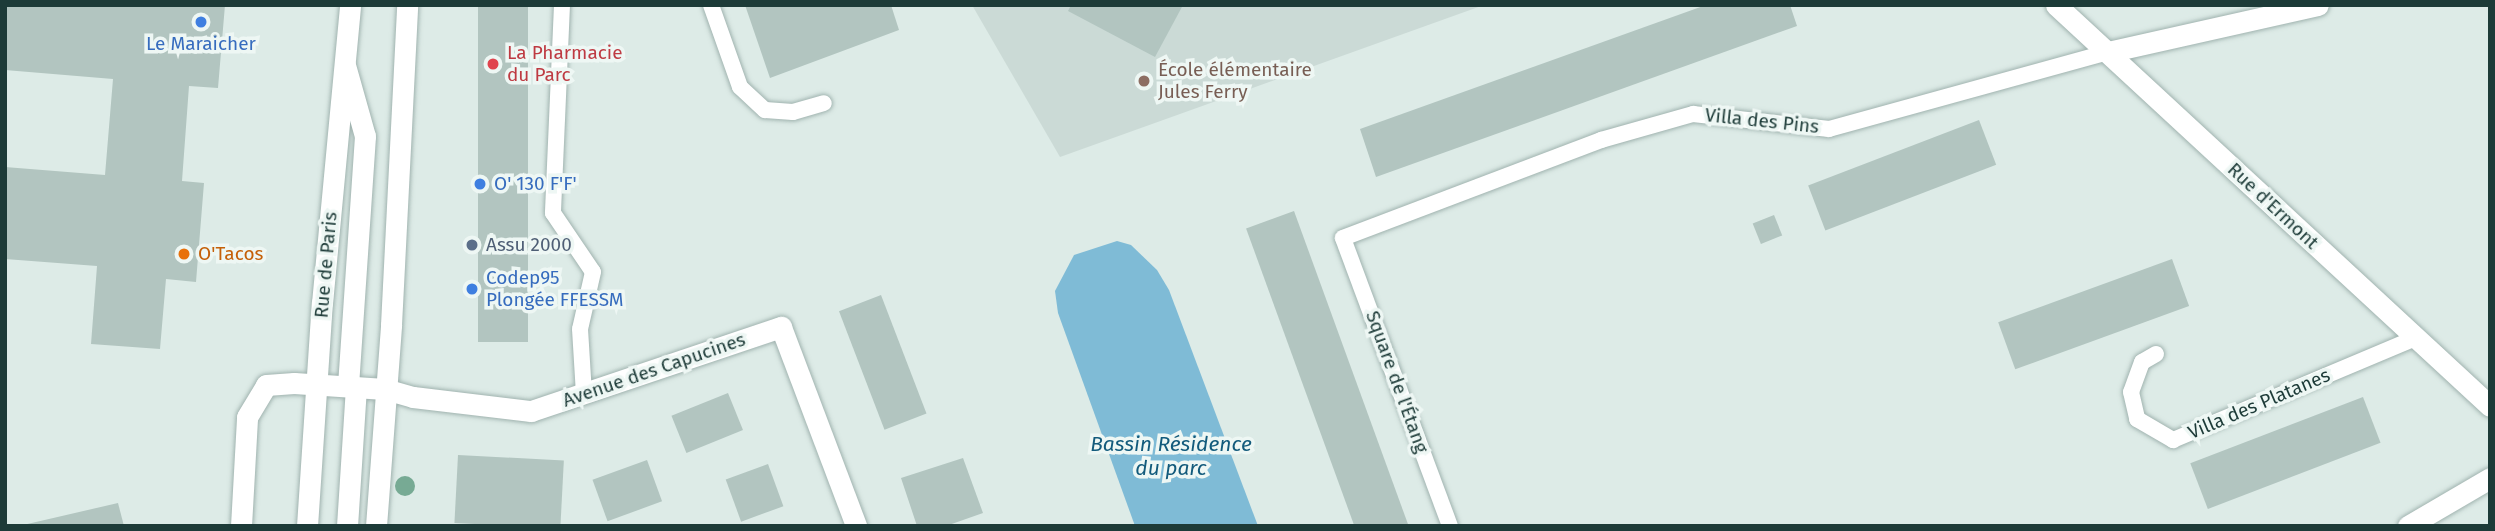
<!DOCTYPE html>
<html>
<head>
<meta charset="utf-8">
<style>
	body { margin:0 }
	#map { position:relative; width:2495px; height:531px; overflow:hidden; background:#ddebe7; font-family:"Fira Sans",sans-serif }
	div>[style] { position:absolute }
	.built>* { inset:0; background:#cbdad6 }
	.water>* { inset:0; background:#7fbbd6 }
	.building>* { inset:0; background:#b2c5c0; transform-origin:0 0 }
	.roads { filter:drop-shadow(0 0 2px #a0b3af) drop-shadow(0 0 2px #a0b3af) }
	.lane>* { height:16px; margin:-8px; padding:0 8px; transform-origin:8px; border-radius:8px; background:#fff }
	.street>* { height:21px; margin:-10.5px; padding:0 10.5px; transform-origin:10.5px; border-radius:10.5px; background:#fff }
	.secondary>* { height:21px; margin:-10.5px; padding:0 10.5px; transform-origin:10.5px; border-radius:10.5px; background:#fff }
	.trees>* { width:20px; height:20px; margin:-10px; border-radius:50%; background:#77aa94 }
	.dots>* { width:19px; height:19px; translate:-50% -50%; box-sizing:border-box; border:4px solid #eef7f4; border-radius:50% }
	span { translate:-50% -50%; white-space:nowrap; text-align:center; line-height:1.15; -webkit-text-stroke:7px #eef7f4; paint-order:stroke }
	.shop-label { font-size:19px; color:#366cbe }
	.left { translate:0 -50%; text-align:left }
	.health-label { font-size:19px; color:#be3a42 }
	.education-label { font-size:19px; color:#785e54 }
	.street-label { font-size:19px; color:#1d3b38 }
	.service-label { font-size:19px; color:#4e5e75 }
	.food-label { font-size:19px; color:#c56008 }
	.water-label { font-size:21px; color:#135b7c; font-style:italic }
	.frame { position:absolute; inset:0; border:7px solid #1d3b38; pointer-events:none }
</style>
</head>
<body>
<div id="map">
	<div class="built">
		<i style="clip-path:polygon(972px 5px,1484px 5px,1060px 157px)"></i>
	</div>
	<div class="water">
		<i style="clip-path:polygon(1117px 241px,1131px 245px,1157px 270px,1169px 290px,1258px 526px,1135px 526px,1058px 313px,1055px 291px,1074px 255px)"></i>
	</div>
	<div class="building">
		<i style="clip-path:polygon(5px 5px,225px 5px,218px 88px,189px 86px,182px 181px,204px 183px,196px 282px,166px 279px,160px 349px,91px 344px,97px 266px,5px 259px,5px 167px,105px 175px,113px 79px,5px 70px)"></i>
		<i style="left:478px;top:5px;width:50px;height:337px"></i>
		<i style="clip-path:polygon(745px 5px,891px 5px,899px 30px,770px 78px)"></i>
		<i style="clip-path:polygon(1071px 5px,1183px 5px,1155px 57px,1068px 11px)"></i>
		<i style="clip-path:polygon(1706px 5px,1790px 5px,1797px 26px,1376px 177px,1360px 129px)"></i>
		<i style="left:1979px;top:120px;width:48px;height:183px;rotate:69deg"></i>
		<i style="left:1294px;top:211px;width:335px;height:51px;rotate:70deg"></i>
		<i style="left:1774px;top:215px;width:22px;height:23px;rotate:68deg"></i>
		<i style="left:2172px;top:259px;width:50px;height:185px;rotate:70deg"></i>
		<i style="left:881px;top:295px;width:127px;height:45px;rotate:69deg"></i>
		<i style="left:728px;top:393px;width:40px;height:61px;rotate:68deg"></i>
		<i style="left:2363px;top:397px;width:49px;height:185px;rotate:69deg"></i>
		<i style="left:458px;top:455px;width:106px;height:68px;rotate:3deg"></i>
		<i style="clip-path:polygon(963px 458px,983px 513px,946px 526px,917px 526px,901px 478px)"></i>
		<i style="left:647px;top:460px;width:44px;height:58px;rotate:70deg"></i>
		<i style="left:768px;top:464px;width:45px;height:45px;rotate:70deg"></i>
		<i style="clip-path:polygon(118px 503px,124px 526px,23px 526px,23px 525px)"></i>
	</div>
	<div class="roads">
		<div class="lane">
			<i style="left:562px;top:5px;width:208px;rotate:92.5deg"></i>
			<i style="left:553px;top:213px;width:71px;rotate:55.9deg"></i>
			<i style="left:593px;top:272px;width:58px;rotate:102.8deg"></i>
			<i style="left:580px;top:329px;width:65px;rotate:86.5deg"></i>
			<i style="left:711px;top:5px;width:87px;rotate:70.5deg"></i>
			<i style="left:740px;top:87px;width:34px;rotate:43deg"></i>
			<i style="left:765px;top:110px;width:28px;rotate:4deg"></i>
			<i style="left:793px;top:112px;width:32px;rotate:-16deg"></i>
			<i style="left:2156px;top:354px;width:16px;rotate:150deg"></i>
			<i style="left:2142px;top:362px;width:32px;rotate:110deg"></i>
			<i style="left:2131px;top:392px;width:28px;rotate:77deg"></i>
			<i style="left:2137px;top:419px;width:42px;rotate:30.3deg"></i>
			<i style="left:2173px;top:440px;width:264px;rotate:-22.8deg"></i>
			<i style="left:1450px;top:526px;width:307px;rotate:-110.4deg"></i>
			<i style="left:1343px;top:238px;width:276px;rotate:-20.8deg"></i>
			<i style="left:1601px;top:140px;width:96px;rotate:-15.8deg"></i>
			<i style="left:1693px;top:114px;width:137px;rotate:6.3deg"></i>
			<i style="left:1829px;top:129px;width:289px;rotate:-15.4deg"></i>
		</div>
		<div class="street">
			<i style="left:2108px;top:52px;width:215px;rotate:-12.6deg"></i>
			<i style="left:345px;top:65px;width:74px;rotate:74.3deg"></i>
			<i style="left:365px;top:136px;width:251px;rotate:93.9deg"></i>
			<i style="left:241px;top:526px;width:109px;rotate:-86.8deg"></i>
			<i style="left:247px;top:417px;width:37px;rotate:-59deg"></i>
			<i style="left:266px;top:385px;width:28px;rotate:-4deg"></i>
			<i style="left:294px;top:383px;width:91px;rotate:3.8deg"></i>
			<i style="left:385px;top:389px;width:29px;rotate:16deg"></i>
			<i style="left:413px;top:397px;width:119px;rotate:6.8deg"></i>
			<i style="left:531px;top:411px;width:264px;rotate:-18.6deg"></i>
			<i style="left:781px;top:327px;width:213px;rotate:69.3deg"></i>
			<i style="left:347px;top:526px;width:139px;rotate:-86.3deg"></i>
			<i style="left:2408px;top:526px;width:95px;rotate:-30.3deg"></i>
		</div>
		<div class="secondary">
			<i style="left:2056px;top:5px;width:591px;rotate:42.74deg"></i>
			<i style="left:307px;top:526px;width:224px;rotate:-86.2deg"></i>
			<i style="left:322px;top:303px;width:299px;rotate:-84.6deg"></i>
			<i style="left:376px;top:526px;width:202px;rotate:-85.7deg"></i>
			<i style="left:391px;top:325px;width:320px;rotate:-87.1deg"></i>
		</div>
	</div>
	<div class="trees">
		<i style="left:405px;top:486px"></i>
	</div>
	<div class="dots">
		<i style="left:201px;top:22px;background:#3f7fe0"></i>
		<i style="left:493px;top:64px;background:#e0444e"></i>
		<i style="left:1144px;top:81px;background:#8d6e63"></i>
		<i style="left:480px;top:184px;background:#3f7fe0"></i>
		<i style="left:472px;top:245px;background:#5c6f8a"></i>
		<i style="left:184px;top:254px;background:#e8710a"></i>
		<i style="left:472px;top:289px;background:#3f7fe0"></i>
	</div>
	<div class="shop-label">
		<span style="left:201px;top:44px">Le Maraicher</span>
		<span class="left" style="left:494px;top:184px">O' 130 F'F'</span>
		<span class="left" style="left:486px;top:289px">Codep95<br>Plongée FFESSM</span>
	</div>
	<div class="health-label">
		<span class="left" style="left:507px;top:64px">La Pharmacie<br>du Parc</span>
	</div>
	<div class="education-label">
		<span class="left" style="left:1158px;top:81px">École élémentaire<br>Jules Ferry</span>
	</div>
	<div class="street-label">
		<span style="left:1762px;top:121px;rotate:6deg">Villa des Pins</span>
		<span style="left:2273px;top:206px;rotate:43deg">Rue d'Ermont</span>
		<span style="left:326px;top:265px;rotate:-85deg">Rue de Paris</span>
		<span style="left:654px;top:370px;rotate:-19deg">Avenue des Capucines</span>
		<span style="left:1397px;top:382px;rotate:70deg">Square de l'Étang</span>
		<span style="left:2259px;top:404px;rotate:-23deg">Villa des Platanes</span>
	</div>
	<div class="service-label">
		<span class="left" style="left:486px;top:245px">Assu 2000</span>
	</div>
	<div class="food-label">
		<span class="left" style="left:198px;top:254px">O'Tacos</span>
	</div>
	<div class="water-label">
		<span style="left:1171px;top:456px">Bassin Résidence<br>du parc</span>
	</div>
	<div class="frame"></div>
</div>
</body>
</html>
